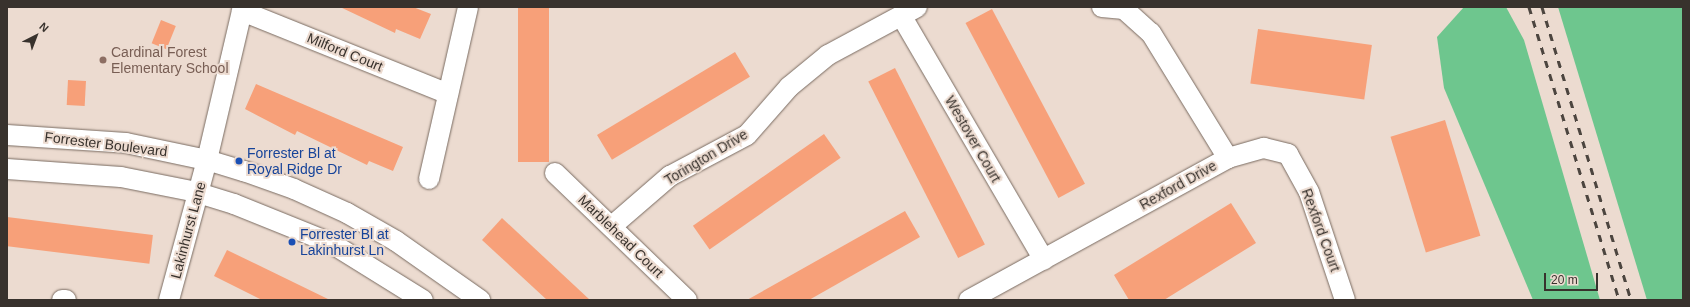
<!DOCTYPE html>
<html>
<head>
<meta charset="utf-8">
<style>
	body { margin:0 }
	#map { position:relative; width:1690px; height:307px; overflow:hidden; background:#ecdbd0; font-family:Helvetica,sans-serif }
	div>[style] { position:absolute }
	.forest>* { inset:0; background:#6ec68e }
	.building>* { inset:0; background:#f7a079; transform-origin:0 0 }
	.roads { filter:drop-shadow(0 0 1px #796b61) drop-shadow(0 0 1px #796b61) }
	.minor>* { height:20px; margin:-10px; padding:0 10px; transform-origin:10px; border-radius:10px; background:#fff }
	.rail>* { height:3px; margin-top:-1.5px; transform-origin:0; background:repeating-linear-gradient(90deg,#4c453f 0 7px,transparent 0 14px) }
	.dots>* { width:11px; height:11px; translate:-50% -50%; box-sizing:border-box; border:2px solid #ecdbd0; border-radius:50% }
	span { translate:-50% -50%; white-space:nowrap; text-align:center; line-height:1.15; -webkit-text-stroke:4px #ecdbd0; paint-order:stroke }
	.education-label { font-size:14px; color:#785e54 }
	.left { translate:0 -50%; text-align:left }
	.street-label { font-size:14px; color:#38322d }
	.transit-label { font-size:14px; color:#164399 }
	.frame { position:absolute; inset:0; border:8px solid #38322d; pointer-events:none }
	.north { position:absolute; left:16px; top:16px; width:40px; height:40px; -webkit-text-stroke:3px #ecdbd0; paint-order:stroke; rotate:42deg; font-size:11px; font-weight:700; line-height:16px; text-align:center; color:#38322d }
	.north::after { content:''; display:block; margin:auto; width:14px; height:18px; background:#38322d; clip-path:polygon(50% 0,100% 100%,50% 72%,0 100%) }
	.scale { position:absolute; left:1544px; top:273px; width:54px; height:18px; box-sizing:border-box; border:2px solid #38322d; border-top:0; padding-left:5px; font-size:12px; line-height:14px; white-space:nowrap; color:#38322d; -webkit-text-stroke:3px #ecdbd0; paint-order:stroke }
</style>
</head>
<body>
<div id="map">
	<div class="forest">
		<i style="clip-path:polygon(1464px 7px,1506px 7px,1524px 40px,1600px 300px,1533px 300px,1444px 88px,1437px 37px)"></i>
		<i style="clip-path:polygon(1558px 7px,1683px 7px,1683px 300px,1647px 300px)"></i>
	</div>
	<div class="building">
		<i style="clip-path:polygon(340px 7px,413px 7px,431px 14px,420px 39px,396px 29px,395px 33px)"></i>
		<i style="left:518px;top:7px;width:31px;height:155px"></i>
		<i style="left:992px;top:9px;width:198px;height:30px;rotate:62deg"></i>
		<i style="left:161px;top:20px;width:16px;height:25px;rotate:22deg"></i>
		<i style="left:1258px;top:29px;width:115px;height:55px;rotate:8deg"></i>
		<i style="left:735px;top:52px;width:29px;height:161px;rotate:59deg"></i>
		<i style="left:895px;top:68px;width:198px;height:30px;rotate:63deg"></i>
		<i style="left:68px;top:80px;width:18px;height:25px;rotate:3deg"></i>
		<i style="clip-path:polygon(256px 84px,403px 147px,393px 171px,369px 161px,367px 165px,297px 131px,295px 135px,245px 109px)"></i>
		<i style="left:1445px;top:120px;width:121px;height:57px;rotate:73deg"></i>
		<i style="left:824px;top:134px;width:29px;height:160px;rotate:55deg"></i>
		<i style="clip-path:polygon(1231px 203px,1256px 243px,1164px 300px,1129px 300px,1114px 275px)"></i>
		<i style="clip-path:polygon(905px 211px,920px 237px,809px 300px,747px 300px)"></i>
		<i style="left:7px;top:217px;width:147px;height:29px;rotate:7deg"></i>
		<i style="clip-path:polygon(502px 218px,590px 300px,547px 300px,482px 240px)"></i>
		<i style="clip-path:polygon(227px 250px,330px 300px,262px 300px,214px 276px)"></i>
	</div>
	<div class="roads">
		<div class="minor">
			<i style="left:1102px;top:7px;width:22px;rotate:5deg"></i>
			<i style="left:1124px;top:9px;width:36px;rotate:42deg"></i>
			<i style="left:1151px;top:33px;width:147px;rotate:58.4deg"></i>
			<i style="left:242px;top:11px;width:222px;rotate:21.9deg"></i>
			<i style="left:902px;top:17px;width:281px;rotate:59.7deg"></i>
			<i style="left:7px;top:135px;width:119px;rotate:3.8deg"></i>
			<i style="left:126px;top:143px;width:83px;rotate:11.9deg"></i>
			<i style="left:207px;top:160px;width:39px;rotate:17deg"></i>
			<i style="left:244px;top:171px;width:53px;rotate:19.8deg"></i>
			<i style="left:294px;top:189px;width:58px;rotate:24.4deg"></i>
			<i style="left:347px;top:213px;width:56px;rotate:29.7deg"></i>
			<i style="left:396px;top:241px;width:103px;rotate:35.1deg"></i>
			<i style="left:7px;top:169px;width:114px;rotate:4deg"></i>
			<i style="left:121px;top:177px;width:72px;rotate:11.2deg"></i>
			<i style="left:192px;top:191px;width:44px;rotate:17.2deg"></i>
			<i style="left:234px;top:204px;width:105px;rotate:21.9deg"></i>
			<i style="left:331px;top:243px;width:108px;rotate:31.8deg"></i>
			<i style="left:555px;top:173px;width:183px;rotate:43.9deg"></i>
			<i style="left:429px;top:179px;width:176px;rotate:-77.2deg"></i>
			<i style="left:612px;top:226px;width:77px;rotate:-40.8deg"></i>
			<i style="left:670px;top:176px;width:87px;rotate:-28deg"></i>
			<i style="left:747px;top:135px;width:64px;rotate:-48.8deg"></i>
			<i style="left:789px;top:87px;width:50px;rotate:-39.4deg"></i>
			<i style="left:828px;top:55px;width:101px;rotate:-28.3deg"></i>
			<i style="left:62px;top:300px;width:4px"></i>
			<i style="left:169px;top:300px;width:145px;rotate:-74.8deg"></i>
			<i style="left:207px;top:160px;width:157px;rotate:-76.8deg"></i>
			<i style="left:969px;top:300px;width:295px;rotate:-28.7deg"></i>
			<i style="left:1228px;top:158px;width:37px;rotate:-16deg"></i>
			<i style="left:1264px;top:148px;width:25px;rotate:14deg"></i>
			<i style="left:1288px;top:154px;width:43px;rotate:61.1deg"></i>
			<i style="left:1309px;top:192px;width:114px;rotate:71.6deg"></i>
		</div>
	</div>
	<div class="rail">
		<i style="left:1529px;top:7px;width:307px;rotate:72.9deg"></i>
		<i style="left:1542px;top:7px;width:306px;rotate:73.1deg"></i>
	</div>
	<div class="dots">
		<i style="left:103px;top:60px;background:#8d6e63"></i>
		<i style="left:239px;top:161px;background:#1a4fb4"></i>
		<i style="left:292px;top:242px;background:#1a4fb4"></i>
	</div>
	<div class="education-label">
		<span class="left" style="left:111px;top:60px">Cardinal Forest<br>Elementary School</span>
	</div>
	<div class="street-label">
		<span style="left:345px;top:52px;rotate:22deg">Milford Court</span>
		<span style="left:973px;top:139px;rotate:60deg">Westover Court</span>
		<span style="left:106px;top:144px;rotate:7deg">Forrester Boulevard</span>
		<span style="left:706px;top:157px;rotate:-31deg">Torington Drive</span>
		<span style="left:1178px;top:185px;rotate:-29deg">Rexford Drive</span>
		<span style="left:188px;top:230px;rotate:-75deg">Lakinhurst Lane</span>
		<span style="left:1321px;top:230px;rotate:70deg">Rexford Court</span>
		<span style="left:621px;top:236px;rotate:44deg">Marblehead Court</span>
	</div>
	<div class="transit-label">
		<span class="left" style="left:247px;top:161px">Forrester Bl at<br>Royal Ridge Dr</span>
		<span class="left" style="left:300px;top:242px">Forrester Bl at<br>Lakinhurst Ln</span>
	</div>
	<div class="frame"></div>
	<div class="north">N</div>
	<div class="scale">20 m</div>
</div>
</body>
</html>
